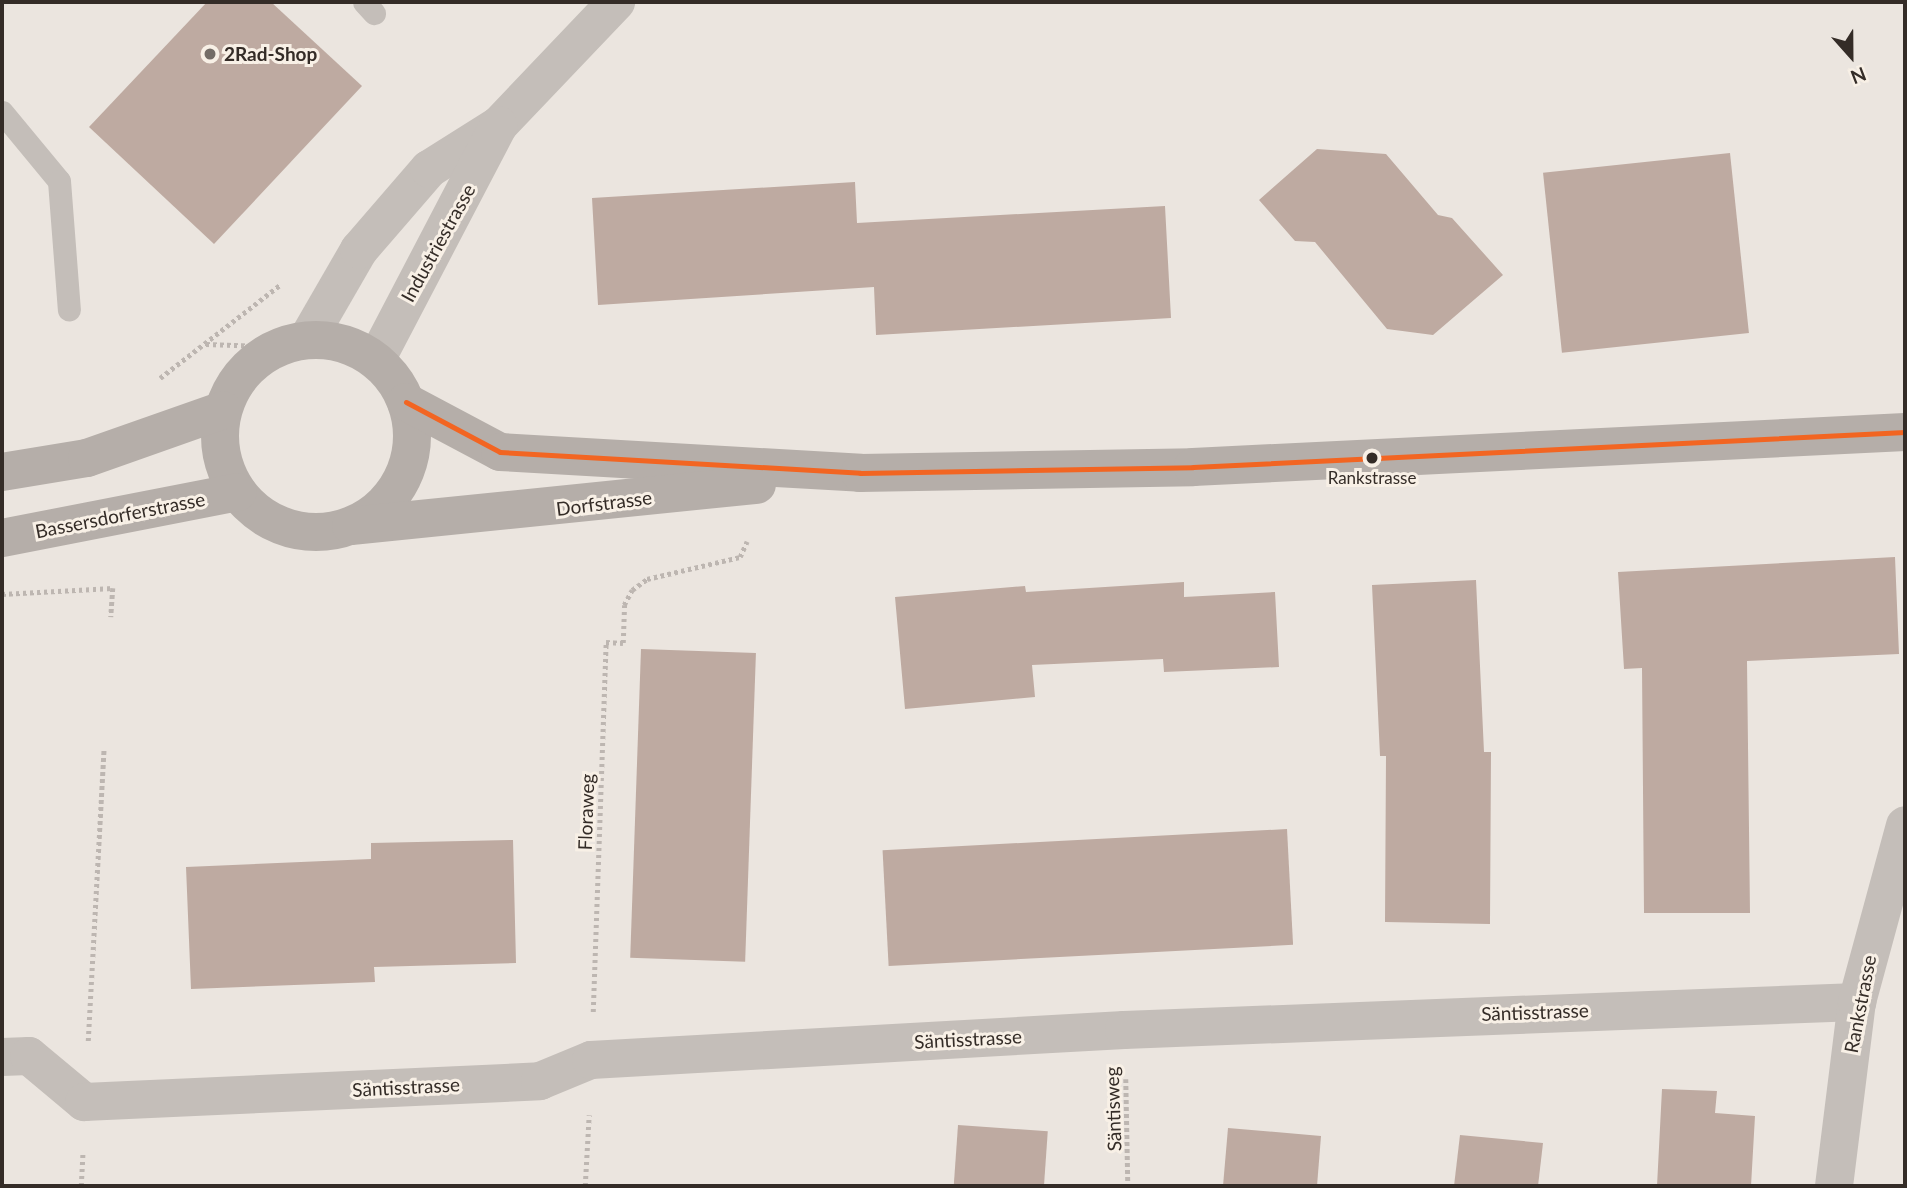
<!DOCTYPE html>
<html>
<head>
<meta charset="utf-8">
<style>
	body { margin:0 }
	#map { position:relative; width:1907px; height:1188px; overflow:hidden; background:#ebe5df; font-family:Lato,sans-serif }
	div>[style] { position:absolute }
	.building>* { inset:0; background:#beaaa1; transform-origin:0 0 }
	.path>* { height:4.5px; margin-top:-2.25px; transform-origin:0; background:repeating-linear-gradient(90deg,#bdb6b1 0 3.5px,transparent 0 7px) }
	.service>* { height:23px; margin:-11.5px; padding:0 11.5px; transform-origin:11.5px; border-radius:11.5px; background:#c4beb9 }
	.minor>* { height:38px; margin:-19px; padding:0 19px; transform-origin:19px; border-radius:19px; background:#c4beb9 }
	.secondary>* { height:38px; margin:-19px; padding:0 19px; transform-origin:19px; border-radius:19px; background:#b5aea9 }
	.secondary>.ring { margin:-19px; padding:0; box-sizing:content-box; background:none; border:38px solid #b5aea9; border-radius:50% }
	.bus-1>* { height:5px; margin:-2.5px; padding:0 2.5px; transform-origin:2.5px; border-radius:2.5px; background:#f26522 }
	.dots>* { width:19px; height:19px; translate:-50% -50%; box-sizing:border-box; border:4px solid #f8f0e6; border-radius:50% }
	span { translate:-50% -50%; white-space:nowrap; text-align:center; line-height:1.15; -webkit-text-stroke:6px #f8f0e6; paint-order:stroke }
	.bus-label { font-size:17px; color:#342c27 }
	.poi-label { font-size:19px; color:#342c27; font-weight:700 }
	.left { translate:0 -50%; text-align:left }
	.street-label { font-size:19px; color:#342c27 }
	.frame { position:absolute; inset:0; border:4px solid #342c27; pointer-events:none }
	.north { position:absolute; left:1816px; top:21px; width:70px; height:70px; -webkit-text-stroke:5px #f8f0e6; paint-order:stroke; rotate:159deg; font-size:19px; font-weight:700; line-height:28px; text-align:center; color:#342c27 }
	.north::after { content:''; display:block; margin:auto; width:24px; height:32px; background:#342c27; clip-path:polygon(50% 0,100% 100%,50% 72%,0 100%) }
</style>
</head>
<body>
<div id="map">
	<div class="building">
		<i style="clip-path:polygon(207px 2px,271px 2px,362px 86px,214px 244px,89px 127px)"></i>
		<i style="clip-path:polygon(1317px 149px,1386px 154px,1438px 215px,1452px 218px,1503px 275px,1433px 335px,1387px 329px,1315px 242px,1295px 241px,1259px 200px)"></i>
		<i style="left:1730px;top:153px;width:181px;height:188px;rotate:84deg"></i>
		<i style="clip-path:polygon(855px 182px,857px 223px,1165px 206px,1171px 318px,876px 335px,874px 287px,598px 305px,592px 198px)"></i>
		<i style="clip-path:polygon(1895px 557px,1899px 654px,1747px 661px,1750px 913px,1644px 913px,1642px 668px,1624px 669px,1618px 572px)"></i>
		<i style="clip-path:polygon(1476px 580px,1484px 752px,1491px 752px,1490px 924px,1385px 922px,1386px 756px,1380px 756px,1372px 585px)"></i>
		<i style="clip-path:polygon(1184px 582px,1184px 597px,1275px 592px,1279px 667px,1164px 672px,1163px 659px,1032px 665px,1035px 697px,905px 709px,895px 597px,1025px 586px,1026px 592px)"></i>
		<i style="left:641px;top:649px;width:115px;height:309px;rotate:2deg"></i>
		<i style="left:1287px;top:829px;width:116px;height:405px;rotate:87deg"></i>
		<i style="clip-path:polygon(513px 840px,516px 963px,374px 967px,375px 982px,191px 989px,186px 867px,371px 859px,371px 843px)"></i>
		<i style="clip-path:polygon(1662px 1089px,1717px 1091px,1715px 1113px,1755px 1116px,1751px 1186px,1657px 1186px)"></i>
		<i style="left:958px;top:1125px;width:90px;height:61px;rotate:4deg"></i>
		<i style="clip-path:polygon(1228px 1128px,1321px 1136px,1317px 1186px,1223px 1186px)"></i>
		<i style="clip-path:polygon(1460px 1135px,1543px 1143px,1538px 1186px,1454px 1186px)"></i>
	</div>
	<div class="path">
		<i style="left:206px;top:344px;width:54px;rotate:2.1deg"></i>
		<i style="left:160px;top:378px;width:152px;rotate:-37.8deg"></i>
		<i style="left:2px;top:594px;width:111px;rotate:-3.1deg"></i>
		<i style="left:113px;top:588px;width:29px;rotate:94deg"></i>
		<i style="left:593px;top:1012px;width:370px;rotate:-88deg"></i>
		<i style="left:606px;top:642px;width:17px;rotate:3deg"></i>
		<i style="left:623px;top:643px;width:38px;rotate:-88deg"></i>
		<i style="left:624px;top:605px;width:17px;rotate:-62deg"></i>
		<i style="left:632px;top:590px;width:19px;rotate:-36deg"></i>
		<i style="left:647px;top:579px;width:96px;rotate:-13.3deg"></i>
		<i style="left:740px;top:557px;width:17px;rotate:-66deg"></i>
		<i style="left:88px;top:1041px;width:292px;rotate:-86.9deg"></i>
		<i style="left:1126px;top:1079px;width:107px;rotate:88.9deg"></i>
		<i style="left:81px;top:1186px;width:34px;rotate:-87deg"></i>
		<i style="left:585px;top:1186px;width:71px;rotate:-86.8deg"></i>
	</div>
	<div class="service">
		<i style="left:364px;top:2px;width:15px;rotate:48deg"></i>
		<i style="left:2px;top:112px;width:89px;rotate:50.4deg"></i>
		<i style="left:59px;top:181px;width:129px;rotate:85.6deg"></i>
	</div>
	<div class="minor">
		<i style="left:307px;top:340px;width:104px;rotate:-60deg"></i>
		<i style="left:359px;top:250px;width:107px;rotate:-49.2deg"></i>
		<i style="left:429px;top:169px;width:83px;rotate:-32.2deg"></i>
		<i style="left:499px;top:125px;width:170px;rotate:-46.4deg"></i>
		<i style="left:376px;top:360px;width:265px;rotate:-62.4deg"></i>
		<i style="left:2px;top:1057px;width:27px;rotate:-2deg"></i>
		<i style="left:29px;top:1056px;width:72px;rotate:39.9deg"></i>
		<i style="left:84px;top:1102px;width:456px;rotate:-2.6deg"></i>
		<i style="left:540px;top:1081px;width:55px;rotate:-22.4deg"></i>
		<i style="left:591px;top:1060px;width:534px;rotate:-3.22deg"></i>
		<i style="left:1124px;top:1030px;width:734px;rotate:-2.19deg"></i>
		<i style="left:1834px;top:1186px;width:185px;rotate:-82.9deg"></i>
		<i style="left:1857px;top:1002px;width:183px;rotate:-74.8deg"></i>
	</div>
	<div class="secondary">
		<i class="ring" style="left:220px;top:340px;width:154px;height:154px"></i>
		<i style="left:406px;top:402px;width:106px;rotate:28deg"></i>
		<i style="left:500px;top:452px;width:361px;rotate:3.3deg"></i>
		<i style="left:860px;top:473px;width:333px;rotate:-1deg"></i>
		<i style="left:1193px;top:467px;width:713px;rotate:-2.81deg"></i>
		<i style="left:2px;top:472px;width:86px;rotate:-9.4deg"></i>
		<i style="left:87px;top:458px;width:144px;rotate:-19.4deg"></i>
		<i style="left:351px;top:526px;width:408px;rotate:-5.8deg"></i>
		<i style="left:2px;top:538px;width:240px;rotate:-11deg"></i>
	</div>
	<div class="bus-1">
		<i style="left:406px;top:402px;width:106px;rotate:28deg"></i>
		<i style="left:500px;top:452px;width:361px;rotate:3.3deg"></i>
		<i style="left:860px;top:473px;width:333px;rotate:-1deg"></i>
		<i style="left:1193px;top:467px;width:713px;rotate:-2.81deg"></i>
	</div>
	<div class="dots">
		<i style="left:210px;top:54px;background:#746d67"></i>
		<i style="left:1372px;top:458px;background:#342c27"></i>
	</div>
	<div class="bus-label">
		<span style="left:1372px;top:478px">Rankstrasse</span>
	</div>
	<div class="poi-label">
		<span class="left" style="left:224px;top:54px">2Rad-Shop</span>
	</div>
	<div class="street-label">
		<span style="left:438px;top:243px;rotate:-61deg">Industriestrasse</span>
		<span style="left:604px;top:503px;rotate:-7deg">Dorfstrasse</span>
		<span style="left:120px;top:515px;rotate:-11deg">Bassersdorferstrasse</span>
		<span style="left:586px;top:812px;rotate:-88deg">Floraweg</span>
		<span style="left:1860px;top:1004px;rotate:-79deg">Rankstrasse</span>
		<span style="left:1535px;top:1012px;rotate:-2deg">Säntisstrasse</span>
		<span style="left:968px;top:1039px;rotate:-3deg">Säntisstrasse</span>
		<span style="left:406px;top:1087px;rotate:-3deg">Säntisstrasse</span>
		<span style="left:1113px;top:1109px;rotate:-92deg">Säntisweg</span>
	</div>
	<div class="frame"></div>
	<div class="north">N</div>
</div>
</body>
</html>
